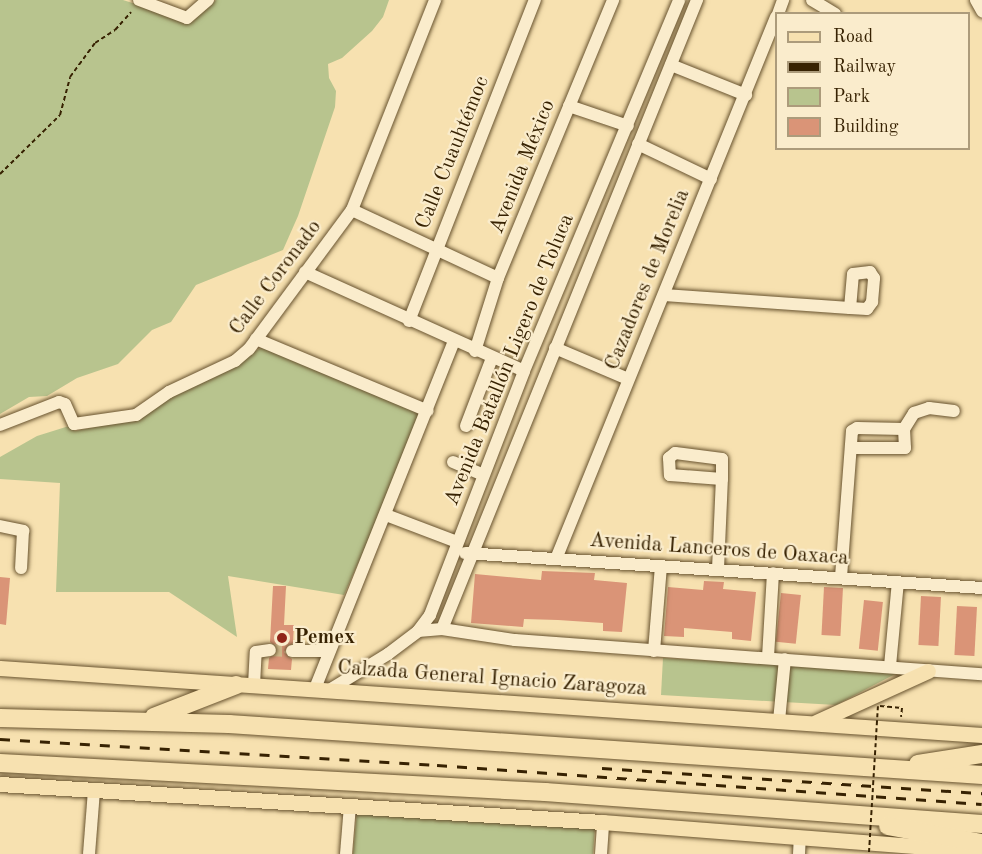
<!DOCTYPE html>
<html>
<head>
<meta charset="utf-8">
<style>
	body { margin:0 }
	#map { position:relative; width:982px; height:854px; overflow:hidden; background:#f7e1b0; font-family:"Old Standard TT",serif }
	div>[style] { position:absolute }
	.green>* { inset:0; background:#b8c48e }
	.building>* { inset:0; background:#da9477; transform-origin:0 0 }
	.minor-tunnel>* { height:12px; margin-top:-6px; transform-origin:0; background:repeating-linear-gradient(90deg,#d1bb8d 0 12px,transparent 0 18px) }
	.path>* { height:2px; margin-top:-1px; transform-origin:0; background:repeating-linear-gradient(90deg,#372202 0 4.5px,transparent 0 7.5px) }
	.roads { filter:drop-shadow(0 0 2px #67522e) drop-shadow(0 0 2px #67522e) }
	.minor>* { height:12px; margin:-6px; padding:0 6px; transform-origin:6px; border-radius:6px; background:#faeccc }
	.major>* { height:15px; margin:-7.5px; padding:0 7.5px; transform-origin:7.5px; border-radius:7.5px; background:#f7e1b0 }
	.highway>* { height:18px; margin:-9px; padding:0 9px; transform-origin:9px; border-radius:9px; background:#f7e1b0 }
	.rail>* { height:3px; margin-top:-1.5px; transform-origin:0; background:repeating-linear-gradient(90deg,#372202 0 10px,transparent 0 20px) }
	.path-bridge>* { height:2px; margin-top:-1px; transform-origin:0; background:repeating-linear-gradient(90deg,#372202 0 4.5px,transparent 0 7.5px) }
	.dots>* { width:16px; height:16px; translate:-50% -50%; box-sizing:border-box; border:3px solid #faeccc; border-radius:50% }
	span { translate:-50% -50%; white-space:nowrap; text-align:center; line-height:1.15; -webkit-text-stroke:4.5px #faeccc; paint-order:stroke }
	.street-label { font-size:21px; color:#372202 }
	.poi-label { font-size:21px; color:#372202; font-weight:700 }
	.left { translate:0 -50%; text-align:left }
	.legend { position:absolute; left:775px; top:12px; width:195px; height:138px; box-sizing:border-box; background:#faeccc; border:2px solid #ac9b7b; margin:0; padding:8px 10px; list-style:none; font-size:18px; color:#372202 }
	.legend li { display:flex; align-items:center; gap:12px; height:30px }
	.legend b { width:30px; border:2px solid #ac9b7b }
</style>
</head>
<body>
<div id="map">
	<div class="green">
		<i style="clip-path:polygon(0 0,123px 0,192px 22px,216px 0,389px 0,383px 17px,372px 31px,342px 58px,328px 64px,329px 78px,336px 91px,335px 107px,298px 216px,283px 250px,196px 285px,171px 322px,152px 330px,118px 364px,77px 378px,47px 396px,29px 397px,0 414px)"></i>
		<i style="clip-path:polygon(265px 346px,425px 412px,344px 595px,228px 576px,237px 637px,169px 592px,56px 592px,60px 483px,0 479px,0 457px,37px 436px,69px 426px,75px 431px,141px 418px,171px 395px)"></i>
		<i style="clip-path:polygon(663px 658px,899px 672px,836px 705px,661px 695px)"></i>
		<i style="clip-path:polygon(357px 811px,595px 827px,593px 854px,353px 854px)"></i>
	</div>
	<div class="building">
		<i style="clip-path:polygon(542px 571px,595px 573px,594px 580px,627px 583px,622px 632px,603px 631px,603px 623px,558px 620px,524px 619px,523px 627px,471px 623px,475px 574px,541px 580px)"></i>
		<i style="clip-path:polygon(0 577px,10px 578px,6px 625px,0 624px)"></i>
		<i style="clip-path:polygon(704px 581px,724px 582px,723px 589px,756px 592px,751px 641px,732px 639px,732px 632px,684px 628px,684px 637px,664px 636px,668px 587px,703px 590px)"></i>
		<i style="clip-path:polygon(273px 586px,286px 586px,284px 625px,294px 625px,293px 643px,284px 652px,292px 659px,291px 670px,268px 669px,269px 658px,278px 649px,270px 642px)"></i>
		<i style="left:824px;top:587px;width:19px;height:48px;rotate:3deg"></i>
		<i style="left:781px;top:593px;width:20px;height:49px;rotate:6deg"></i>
		<i style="left:921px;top:596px;width:20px;height:49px;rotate:3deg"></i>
		<i style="left:864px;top:600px;width:19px;height:49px;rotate:6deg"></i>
		<i style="left:957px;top:606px;width:20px;height:49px;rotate:3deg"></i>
	</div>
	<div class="minor-tunnel">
		<i style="left:270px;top:650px;width:22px;rotate:3deg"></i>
	</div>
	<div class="path">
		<i style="left:0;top:174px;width:84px;rotate:-44.5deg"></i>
		<i style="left:60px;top:115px;width:39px;rotate:-75deg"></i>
		<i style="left:70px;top:77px;width:42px;rotate:-53.7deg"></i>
		<i style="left:95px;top:43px;width:24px;rotate:-33deg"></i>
		<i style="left:115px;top:30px;width:24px;rotate:-48deg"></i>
		<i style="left:880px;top:706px;width:22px;rotate:5deg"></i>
		<i style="left:902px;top:708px;width:9px;rotate:96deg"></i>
	</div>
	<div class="roads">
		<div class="minor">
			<i style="left:139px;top:0;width:51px;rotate:20.6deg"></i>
			<i style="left:187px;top:18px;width:28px;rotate:-41deg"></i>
			<i style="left:812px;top:0;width:27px;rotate:31deg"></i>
			<i style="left:976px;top:0;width:13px;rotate:61deg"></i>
			<i style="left:778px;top:14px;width:15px;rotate:-70deg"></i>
			<i style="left:671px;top:65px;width:81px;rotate:21.8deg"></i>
			<i style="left:569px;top:106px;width:62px;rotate:18.7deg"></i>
			<i style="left:638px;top:144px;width:81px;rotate:25.6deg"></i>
			<i style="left:352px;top:210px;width:161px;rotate:25deg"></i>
			<i style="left:305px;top:272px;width:240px;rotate:24.3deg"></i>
			<i style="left:664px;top:295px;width:186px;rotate:4deg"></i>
			<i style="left:850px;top:308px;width:17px;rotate:3deg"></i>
			<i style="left:867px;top:309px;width:9px;rotate:-54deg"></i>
			<i style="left:872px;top:302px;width:24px;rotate:-85deg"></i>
			<i style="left:874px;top:278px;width:7px;rotate:-124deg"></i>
			<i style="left:870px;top:272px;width:17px;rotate:173deg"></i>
			<i style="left:853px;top:274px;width:34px;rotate:95deg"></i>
			<i style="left:409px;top:321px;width:345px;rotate:-68.6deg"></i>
			<i style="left:256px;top:339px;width:186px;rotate:22.7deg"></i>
			<i style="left:555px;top:348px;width:79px;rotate:23deg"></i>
			<i style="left:475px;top:351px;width:77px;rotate:-72.5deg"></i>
			<i style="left:498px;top:278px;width:301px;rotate:-67.5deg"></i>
			<i style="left:0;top:425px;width:63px;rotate:-21.3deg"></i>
			<i style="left:59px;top:402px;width:6px;rotate:18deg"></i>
			<i style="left:65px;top:404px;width:22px;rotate:66deg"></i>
			<i style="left:74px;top:424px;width:63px;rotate:-8.3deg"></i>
			<i style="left:136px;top:415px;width:40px;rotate:-34.9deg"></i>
			<i style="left:169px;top:392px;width:73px;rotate:-25.2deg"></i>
			<i style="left:235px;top:361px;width:18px;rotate:-41deg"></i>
			<i style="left:249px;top:349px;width:173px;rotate:-53.5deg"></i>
			<i style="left:352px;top:210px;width:226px;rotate:-68.4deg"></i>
			<i style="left:466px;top:426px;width:73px;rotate:-69.1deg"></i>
			<i style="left:851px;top:448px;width:54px"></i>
			<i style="left:905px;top:448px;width:19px;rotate:-93deg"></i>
			<i style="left:904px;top:429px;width:19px;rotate:-58deg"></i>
			<i style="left:914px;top:413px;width:16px;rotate:-18deg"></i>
			<i style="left:929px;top:408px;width:25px;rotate:7deg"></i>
			<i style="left:453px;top:462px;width:33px;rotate:23deg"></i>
			<i style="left:386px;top:515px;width:76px;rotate:20.8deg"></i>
			<i style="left:0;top:526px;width:24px;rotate:12deg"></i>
			<i style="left:23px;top:531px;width:37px;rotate:93deg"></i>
			<i style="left:465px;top:553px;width:518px;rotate:3.87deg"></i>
			<i style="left:556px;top:559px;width:585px;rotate:-67.91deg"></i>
			<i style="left:718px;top:569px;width:90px;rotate:-87.5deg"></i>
			<i style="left:722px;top:479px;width:20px;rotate:-90deg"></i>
			<i style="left:722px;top:459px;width:47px;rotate:-172.7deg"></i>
			<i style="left:675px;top:453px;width:8px;rotate:140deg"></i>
			<i style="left:669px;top:458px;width:17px;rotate:87deg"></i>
			<i style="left:670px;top:475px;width:52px;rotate:4.4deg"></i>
			<i style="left:841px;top:577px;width:146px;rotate:-85.7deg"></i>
			<i style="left:852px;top:431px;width:6px;rotate:-31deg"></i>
			<i style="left:857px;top:428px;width:47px;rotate:1.2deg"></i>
			<i style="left:442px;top:629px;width:679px;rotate:-67.93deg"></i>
			<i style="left:418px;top:631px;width:24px;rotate:-5deg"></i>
			<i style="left:442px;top:629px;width:74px;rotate:8.6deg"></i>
			<i style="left:515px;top:640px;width:468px;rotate:4.2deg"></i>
			<i style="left:292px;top:651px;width:37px"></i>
			<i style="left:654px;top:651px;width:85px;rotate:-85.3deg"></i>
			<i style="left:768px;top:657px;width:84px;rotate:-86.6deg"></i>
			<i style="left:890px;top:666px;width:84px;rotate:-84.6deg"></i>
			<i style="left:254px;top:685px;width:33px;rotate:-87deg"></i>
			<i style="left:256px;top:652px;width:14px;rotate:-8deg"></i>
			<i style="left:314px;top:691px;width:377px;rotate:-68.2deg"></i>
			<i style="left:326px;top:692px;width:73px;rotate:-31.5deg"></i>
			<i style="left:388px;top:654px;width:38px;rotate:-37deg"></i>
			<i style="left:418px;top:631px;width:20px;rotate:-53deg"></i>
			<i style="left:430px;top:615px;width:261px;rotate:-68.9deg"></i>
			<i style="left:524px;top:371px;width:402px;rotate:-67.3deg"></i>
			<i style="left:779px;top:721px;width:62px;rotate:-84.5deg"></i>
			<i style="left:89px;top:854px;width:64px;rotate:-85.5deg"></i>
			<i style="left:346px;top:854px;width:49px;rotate:-85.3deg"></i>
			<i style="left:601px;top:854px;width:32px;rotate:-86deg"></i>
			<i style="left:799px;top:854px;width:17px;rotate:-87deg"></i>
		</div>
		<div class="major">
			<i style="left:0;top:668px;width:984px;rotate:3.9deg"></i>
			<i style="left:816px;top:722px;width:123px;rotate:-24.5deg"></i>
			<i style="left:0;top:784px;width:604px;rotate:3.61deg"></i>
			<i style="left:603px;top:822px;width:380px;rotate:4.4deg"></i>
		</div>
		<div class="highway">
			<i style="left:154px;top:717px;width:88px;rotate:-21.3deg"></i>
			<i style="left:0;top:718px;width:229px;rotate:1.5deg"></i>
			<i style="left:229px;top:724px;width:755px;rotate:3.87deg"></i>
			<i style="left:0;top:763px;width:546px;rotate:3.05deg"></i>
			<i style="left:545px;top:792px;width:438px;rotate:4.2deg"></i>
			<i style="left:918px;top:764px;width:65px;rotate:-8.9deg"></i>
			<i style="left:888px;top:826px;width:96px;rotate:10.3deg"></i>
		</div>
	</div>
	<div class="rail">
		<i style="left:0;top:739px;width:438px;rotate:3.4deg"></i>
		<i style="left:437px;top:765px;width:546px;rotate:4.09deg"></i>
		<i style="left:602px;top:768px;width:381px;rotate:3.8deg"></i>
	</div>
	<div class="path-bridge">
		<i style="left:869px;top:852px;width:146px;rotate:-86.5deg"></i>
	</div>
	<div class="dots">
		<i style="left:282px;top:638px;background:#8f2418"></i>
	</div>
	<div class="street-label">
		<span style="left:453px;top:153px;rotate:-68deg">Calle Cuauhtémoc</span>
		<span style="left:523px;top:167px;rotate:-68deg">Avenida México</span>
		<span style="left:276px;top:278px;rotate:-53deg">Calle Coronado</span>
		<span style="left:648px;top:280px;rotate:-68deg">Cazadores de Morelia</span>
		<span style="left:510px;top:360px;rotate:-68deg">Avenida Batallón Ligero de Toluca</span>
		<span style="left:719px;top:550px;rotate:4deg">Avenida Lanceros de Oaxaca</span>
		<span style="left:492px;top:679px;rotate:4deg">Calzada General Ignacio Zaragoza</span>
	</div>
	<div class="poi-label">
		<span class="left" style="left:294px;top:638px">Pemex</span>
	</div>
	<ul class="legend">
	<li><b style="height:8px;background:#f7e1b0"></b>Road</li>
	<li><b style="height:8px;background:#372202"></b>Railway</li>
	<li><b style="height:16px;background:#b8c48e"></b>Park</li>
	<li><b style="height:16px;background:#da9477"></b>Building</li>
	</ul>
</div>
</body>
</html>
